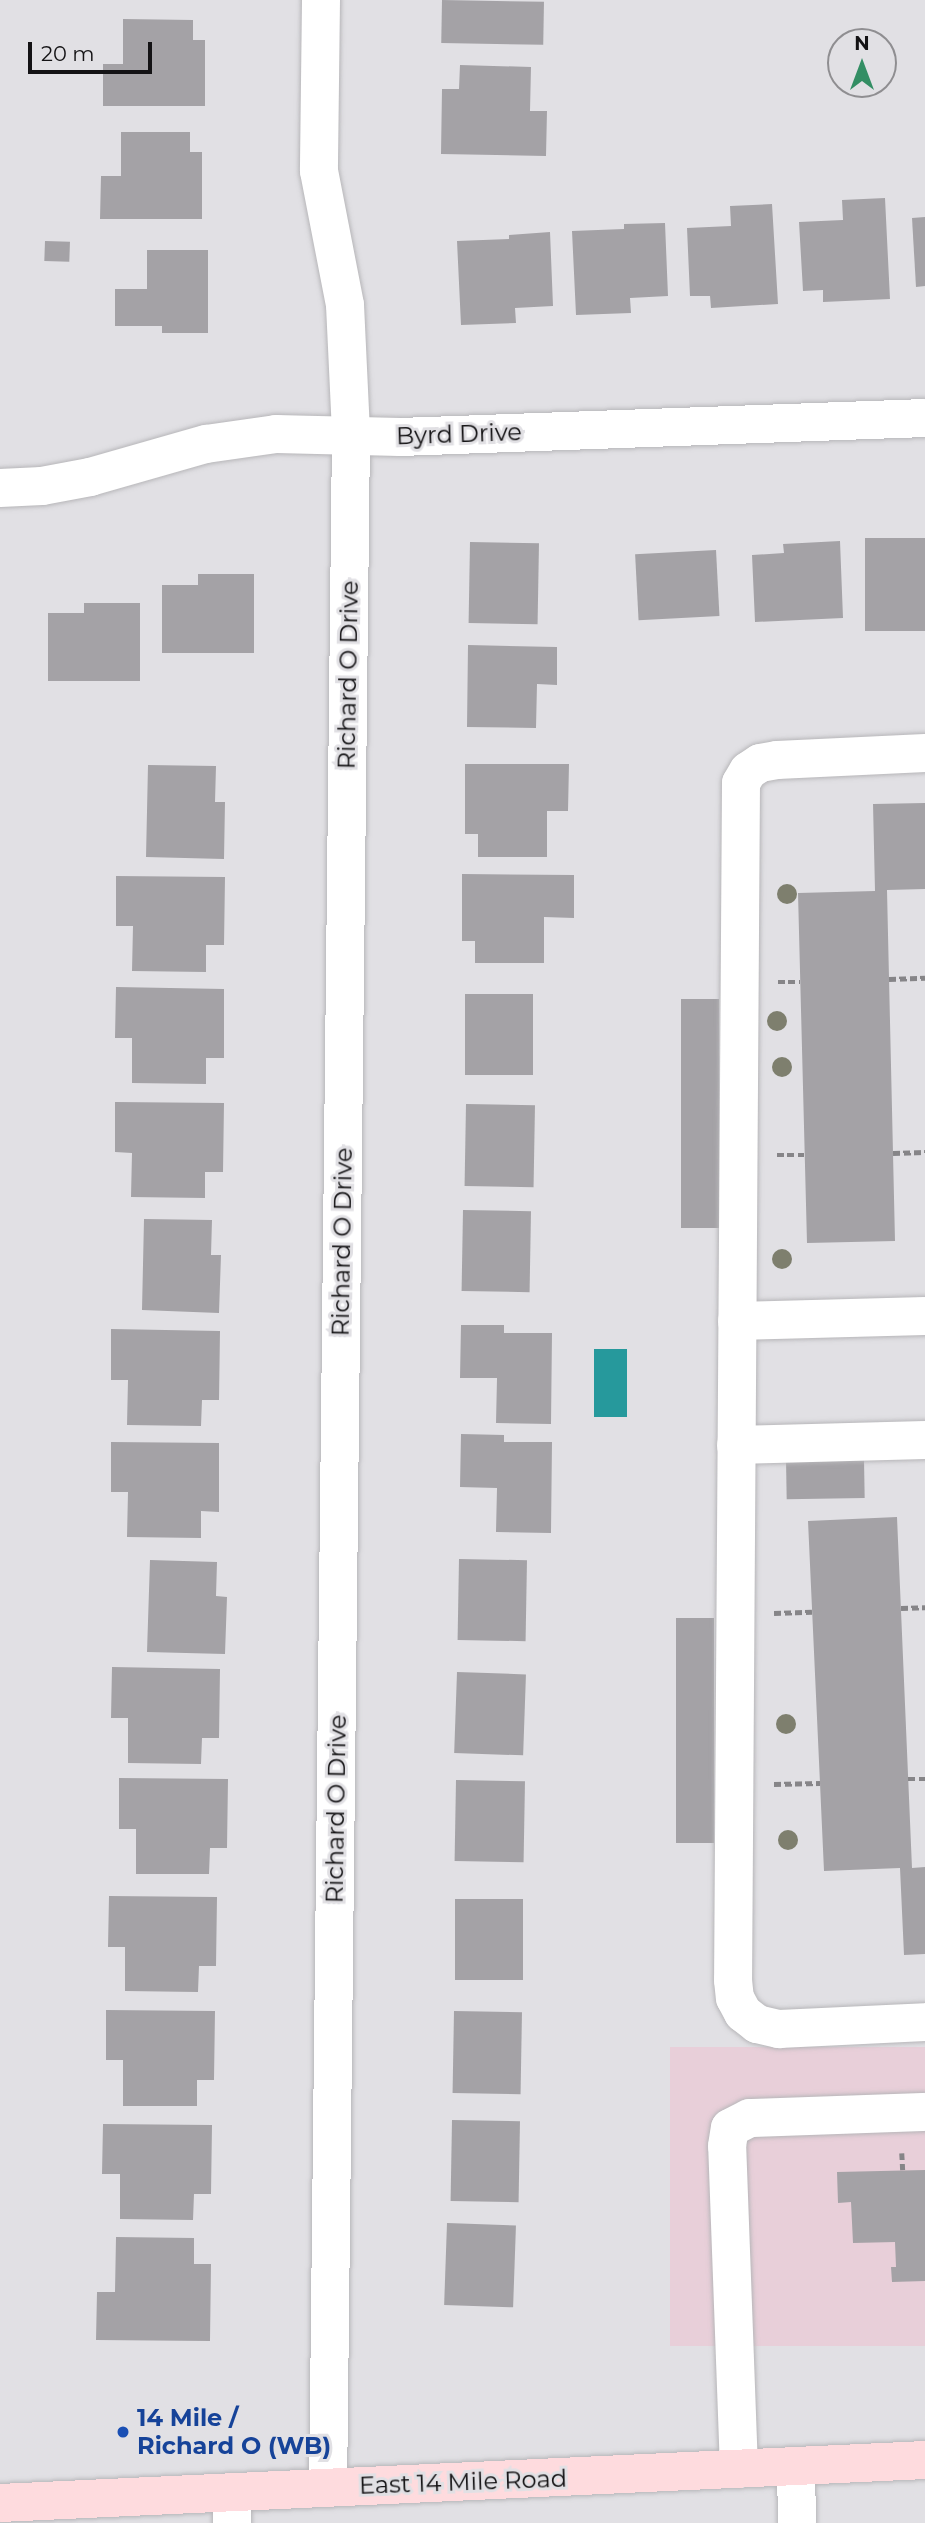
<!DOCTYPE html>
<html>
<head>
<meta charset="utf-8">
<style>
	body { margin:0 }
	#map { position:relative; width:925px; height:2523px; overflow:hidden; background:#e1e0e4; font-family:Montserrat,sans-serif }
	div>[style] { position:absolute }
	.commercial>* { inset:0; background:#e8cfd9; transform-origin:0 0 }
	.water>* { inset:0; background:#26999c; transform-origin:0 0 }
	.building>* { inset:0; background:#a4a2a6; transform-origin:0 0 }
	.path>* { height:4.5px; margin-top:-2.25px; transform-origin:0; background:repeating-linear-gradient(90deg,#868588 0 7px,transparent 0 10.5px) }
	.roads { filter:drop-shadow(0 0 2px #b7b6b9) drop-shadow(0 0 2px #b7b6b9) }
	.minor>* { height:38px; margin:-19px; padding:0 19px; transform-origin:19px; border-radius:19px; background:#fff }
	.major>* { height:38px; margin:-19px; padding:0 19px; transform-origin:19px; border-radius:19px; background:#fedbde }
	.trees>* { width:20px; height:20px; margin:-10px; border-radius:50%; background:#7e7f6e }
	.dots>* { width:19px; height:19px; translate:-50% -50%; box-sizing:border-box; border:4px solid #e1e0e4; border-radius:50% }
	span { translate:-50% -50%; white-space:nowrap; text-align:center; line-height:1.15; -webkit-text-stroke:6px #e1e0e4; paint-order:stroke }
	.street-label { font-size:24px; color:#141315 }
	.transit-label { font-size:24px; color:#164399; font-weight:700 }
	.left { translate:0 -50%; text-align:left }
	.north { position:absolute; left:827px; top:28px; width:70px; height:70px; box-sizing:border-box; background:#e1e0e4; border:2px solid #8f8e91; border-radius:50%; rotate:0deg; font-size:19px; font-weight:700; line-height:28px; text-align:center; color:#141315 }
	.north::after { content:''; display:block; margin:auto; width:24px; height:32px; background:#338e64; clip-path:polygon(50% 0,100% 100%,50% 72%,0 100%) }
	.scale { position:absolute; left:28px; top:42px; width:124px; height:32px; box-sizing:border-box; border:4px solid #141315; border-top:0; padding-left:9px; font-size:21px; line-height:24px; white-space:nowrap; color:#141315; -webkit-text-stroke:5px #e1e0e4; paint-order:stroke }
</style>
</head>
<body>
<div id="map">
	<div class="commercial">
		<i style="left:925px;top:2047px;width:299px;height:255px;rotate:90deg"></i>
	</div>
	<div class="water">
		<i style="left:594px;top:1349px;width:33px;height:68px"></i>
	</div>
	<div class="building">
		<i style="left:442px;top:0;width:102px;height:43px;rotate:1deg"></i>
		<i style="clip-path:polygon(123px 19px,193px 20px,193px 40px,205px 40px,205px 106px,103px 106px,103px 64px,123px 64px)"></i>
		<i style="clip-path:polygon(460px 65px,531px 67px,530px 111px,547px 111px,546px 156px,441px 154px,442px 89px,459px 89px)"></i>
		<i style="clip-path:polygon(121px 132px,190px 132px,190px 152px,202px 152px,202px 219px,100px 219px,101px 176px,121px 176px)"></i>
		<i style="clip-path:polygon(885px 198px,890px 299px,823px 302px,823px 290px,803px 291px,799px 222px,843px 220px,842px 200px)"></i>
		<i style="clip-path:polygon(772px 204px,778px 304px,711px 308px,710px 296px,690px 296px,687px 228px,731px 226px,730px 206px)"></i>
		<i style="clip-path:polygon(925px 217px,925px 286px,916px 287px,912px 218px)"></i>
		<i style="clip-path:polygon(665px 223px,668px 296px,630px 298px,631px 313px,576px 315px,572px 231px,624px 229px,624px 224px)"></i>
		<i style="clip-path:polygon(550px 232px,553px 306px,515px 308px,516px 323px,461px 325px,457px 241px,509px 239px,509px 235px)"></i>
		<i style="left:45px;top:241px;width:25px;height:20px;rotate:2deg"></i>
		<i style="clip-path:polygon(147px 250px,208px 250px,208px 333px,162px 333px,162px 326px,115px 326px,115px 289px,147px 289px)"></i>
		<i style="left:925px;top:538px;width:93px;height:60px;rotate:90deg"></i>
		<i style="clip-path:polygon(840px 541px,843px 618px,755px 622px,752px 555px,784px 553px,783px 544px)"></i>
		<i style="left:470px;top:542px;width:69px;height:81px;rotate:1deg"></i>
		<i style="left:716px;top:550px;width:66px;height:81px;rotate:87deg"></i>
		<i style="clip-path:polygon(198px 574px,254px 574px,254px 653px,162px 653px,162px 585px,198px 585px)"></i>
		<i style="clip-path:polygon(84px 603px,140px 603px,140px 681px,48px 681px,48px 613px,84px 613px)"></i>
		<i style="clip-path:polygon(468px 645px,557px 647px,557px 685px,537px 684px,536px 728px,467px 727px)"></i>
		<i style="clip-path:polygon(465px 764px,569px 764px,568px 811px,547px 811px,547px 857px,478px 857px,478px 834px,465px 834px)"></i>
		<i style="clip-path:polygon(148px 765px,216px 766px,215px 802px,225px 802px,224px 859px,146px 857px)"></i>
		<i style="clip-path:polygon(925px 803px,925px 889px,887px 890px,895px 1241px,807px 1243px,798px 893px,875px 891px,873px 804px)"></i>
		<i style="clip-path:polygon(462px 874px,574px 875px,574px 918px,544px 917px,544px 963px,475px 963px,475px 941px,462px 941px)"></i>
		<i style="clip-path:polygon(116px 876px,225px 877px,224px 945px,206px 945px,206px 972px,132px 971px,133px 926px,116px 926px)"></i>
		<i style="clip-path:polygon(116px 987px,224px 989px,224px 1058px,206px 1058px,206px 1084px,132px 1083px,132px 1038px,115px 1038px)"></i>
		<i style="left:465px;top:994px;width:68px;height:81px"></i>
		<i style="left:681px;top:999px;width:38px;height:229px"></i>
		<i style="clip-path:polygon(115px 1102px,224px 1103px,223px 1172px,205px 1172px,205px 1198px,131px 1197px,132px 1153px,115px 1152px)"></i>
		<i style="left:466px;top:1104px;width:69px;height:82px;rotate:1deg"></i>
		<i style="left:463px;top:1210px;width:68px;height:81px;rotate:1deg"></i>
		<i style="clip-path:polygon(144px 1219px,212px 1220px,211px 1255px,221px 1255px,219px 1313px,142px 1310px)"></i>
		<i style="clip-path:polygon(461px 1325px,504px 1325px,504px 1333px,552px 1333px,551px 1424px,496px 1423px,497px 1378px,460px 1378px)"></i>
		<i style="clip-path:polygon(111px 1329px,220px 1331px,219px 1400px,202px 1400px,201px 1426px,127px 1425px,128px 1380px,111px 1380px)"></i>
		<i style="clip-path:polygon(461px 1434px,504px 1435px,504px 1442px,552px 1442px,551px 1533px,496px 1532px,497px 1488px,460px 1487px)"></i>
		<i style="clip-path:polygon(111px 1442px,219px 1443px,219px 1512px,201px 1511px,201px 1538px,127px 1537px,128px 1492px,111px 1492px)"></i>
		<i style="left:864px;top:1459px;width:39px;height:78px;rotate:89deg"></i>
		<i style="clip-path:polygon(897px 1517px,912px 1868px,925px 1867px,925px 1954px,904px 1955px,900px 1868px,824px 1871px,808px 1521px)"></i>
		<i style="left:459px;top:1559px;width:68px;height:81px;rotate:1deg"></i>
		<i style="clip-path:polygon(150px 1560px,217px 1562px,216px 1596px,227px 1597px,225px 1654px,147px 1652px)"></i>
		<i style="left:676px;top:1618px;width:38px;height:225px"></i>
		<i style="clip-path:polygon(112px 1667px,220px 1669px,219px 1738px,202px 1738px,201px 1764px,128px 1763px,128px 1718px,111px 1718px)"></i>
		<i style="left:457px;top:1672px;width:69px;height:81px;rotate:2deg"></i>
		<i style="clip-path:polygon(119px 1778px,228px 1779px,227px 1848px,210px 1848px,209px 1874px,136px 1874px,136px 1829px,119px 1829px)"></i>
		<i style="left:456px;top:1780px;width:69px;height:81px;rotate:1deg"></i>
		<i style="clip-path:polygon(109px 1896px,217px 1897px,216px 1966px,199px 1966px,198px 1992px,125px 1991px,125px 1947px,108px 1947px)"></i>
		<i style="left:455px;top:1899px;width:68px;height:81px"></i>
		<i style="clip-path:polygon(106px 2010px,215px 2011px,214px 2080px,197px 2080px,197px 2106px,123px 2106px,123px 2060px,106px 2060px)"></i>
		<i style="left:454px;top:2011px;width:68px;height:82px;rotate:1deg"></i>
		<i style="left:452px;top:2120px;width:68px;height:81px;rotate:1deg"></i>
		<i style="clip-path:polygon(103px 2124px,212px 2125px,211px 2194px,194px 2194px,193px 2220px,120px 2219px,120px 2174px,102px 2174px)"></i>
		<i style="clip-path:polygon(925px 2170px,925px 2281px,892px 2282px,891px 2267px,896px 2267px,895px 2242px,853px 2243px,851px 2202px,838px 2203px,837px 2172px)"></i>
		<i style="left:447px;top:2223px;width:69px;height:82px;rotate:2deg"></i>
		<i style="clip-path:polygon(116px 2237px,194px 2238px,194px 2264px,211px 2264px,210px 2341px,96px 2340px,97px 2292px,115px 2292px)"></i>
	</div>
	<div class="path">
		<i style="left:889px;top:979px;width:36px;rotate:-2deg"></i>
		<i style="left:778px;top:982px;width:22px"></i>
		<i style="left:893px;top:1153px;width:32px;rotate:-2deg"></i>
		<i style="left:777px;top:1155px;width:27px"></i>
		<i style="left:901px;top:1608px;width:24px;rotate:-2deg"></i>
		<i style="left:774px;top:1613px;width:38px;rotate:-2deg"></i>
		<i style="left:908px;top:1779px;width:17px"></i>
		<i style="left:774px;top:1784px;width:46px;rotate:-1.2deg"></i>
		<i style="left:902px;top:2153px;width:17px;rotate:87deg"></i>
	</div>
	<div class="roads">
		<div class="minor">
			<i style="left:321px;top:0;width:171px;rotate:90.7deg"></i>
			<i style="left:319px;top:171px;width:136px;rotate:79deg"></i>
			<i style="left:345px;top:305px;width:129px;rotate:87.3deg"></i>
			<i style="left:351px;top:434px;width:2054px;rotate:90.64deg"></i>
			<i style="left:0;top:488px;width:42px;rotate:-2.7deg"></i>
			<i style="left:42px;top:486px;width:49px;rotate:-10.6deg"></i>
			<i style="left:90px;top:477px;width:121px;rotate:-15.9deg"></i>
			<i style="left:206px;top:444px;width:71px;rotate:-8.1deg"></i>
			<i style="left:276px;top:434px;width:124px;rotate:1.4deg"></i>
			<i style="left:400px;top:437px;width:525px;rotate:-2.07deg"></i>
			<i style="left:925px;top:753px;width:148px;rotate:177.3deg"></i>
			<i style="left:777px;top:760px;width:17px;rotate:170deg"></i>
			<i style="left:760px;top:763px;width:14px;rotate:146deg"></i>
			<i style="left:748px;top:771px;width:14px;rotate:120deg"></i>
			<i style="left:741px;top:783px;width:1197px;rotate:90.38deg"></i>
			<i style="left:733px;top:1980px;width:18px;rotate:84deg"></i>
			<i style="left:735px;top:1998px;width:17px;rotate:62deg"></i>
			<i style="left:743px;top:2013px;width:18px;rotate:38deg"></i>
			<i style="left:757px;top:2024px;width:23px;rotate:13deg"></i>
			<i style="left:779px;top:2029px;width:146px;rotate:-2.7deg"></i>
			<i style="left:737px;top:1321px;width:188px;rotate:-1.5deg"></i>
			<i style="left:736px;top:1445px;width:189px;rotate:-1.5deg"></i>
			<i style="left:796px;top:2466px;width:57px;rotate:89deg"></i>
			<i style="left:739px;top:2469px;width:323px;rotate:-92.1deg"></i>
			<i style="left:727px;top:2146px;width:18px;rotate:-81deg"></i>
			<i style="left:730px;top:2128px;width:22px;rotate:-27deg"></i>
			<i style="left:750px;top:2118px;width:175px;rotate:-2deg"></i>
			<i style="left:232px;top:2492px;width:31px;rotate:90deg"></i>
		</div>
		<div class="major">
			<i style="left:0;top:2503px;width:926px;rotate:-2.66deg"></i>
		</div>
	</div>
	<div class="trees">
		<i style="left:787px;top:894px"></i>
		<i style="left:777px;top:1021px"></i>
		<i style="left:782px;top:1067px"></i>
		<i style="left:782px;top:1259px"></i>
		<i style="left:786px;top:1724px"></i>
		<i style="left:788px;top:1840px"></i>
	</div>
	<div class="dots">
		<i style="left:123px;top:2432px;background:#1a4fb4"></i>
	</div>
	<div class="street-label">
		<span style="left:459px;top:434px;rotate:-2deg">Byrd Drive</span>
		<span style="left:348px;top:675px;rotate:-89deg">Richard O Drive</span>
		<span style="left:342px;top:1242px;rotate:-89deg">Richard O Drive</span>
		<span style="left:336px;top:1809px;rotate:-89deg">Richard O Drive</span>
		<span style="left:463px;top:2482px;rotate:-2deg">East 14 Mile Road</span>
	</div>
	<div class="transit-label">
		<span class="left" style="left:137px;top:2432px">14 Mile /<br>Richard O (WB)</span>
	</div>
	<div class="north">N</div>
	<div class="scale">20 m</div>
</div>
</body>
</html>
